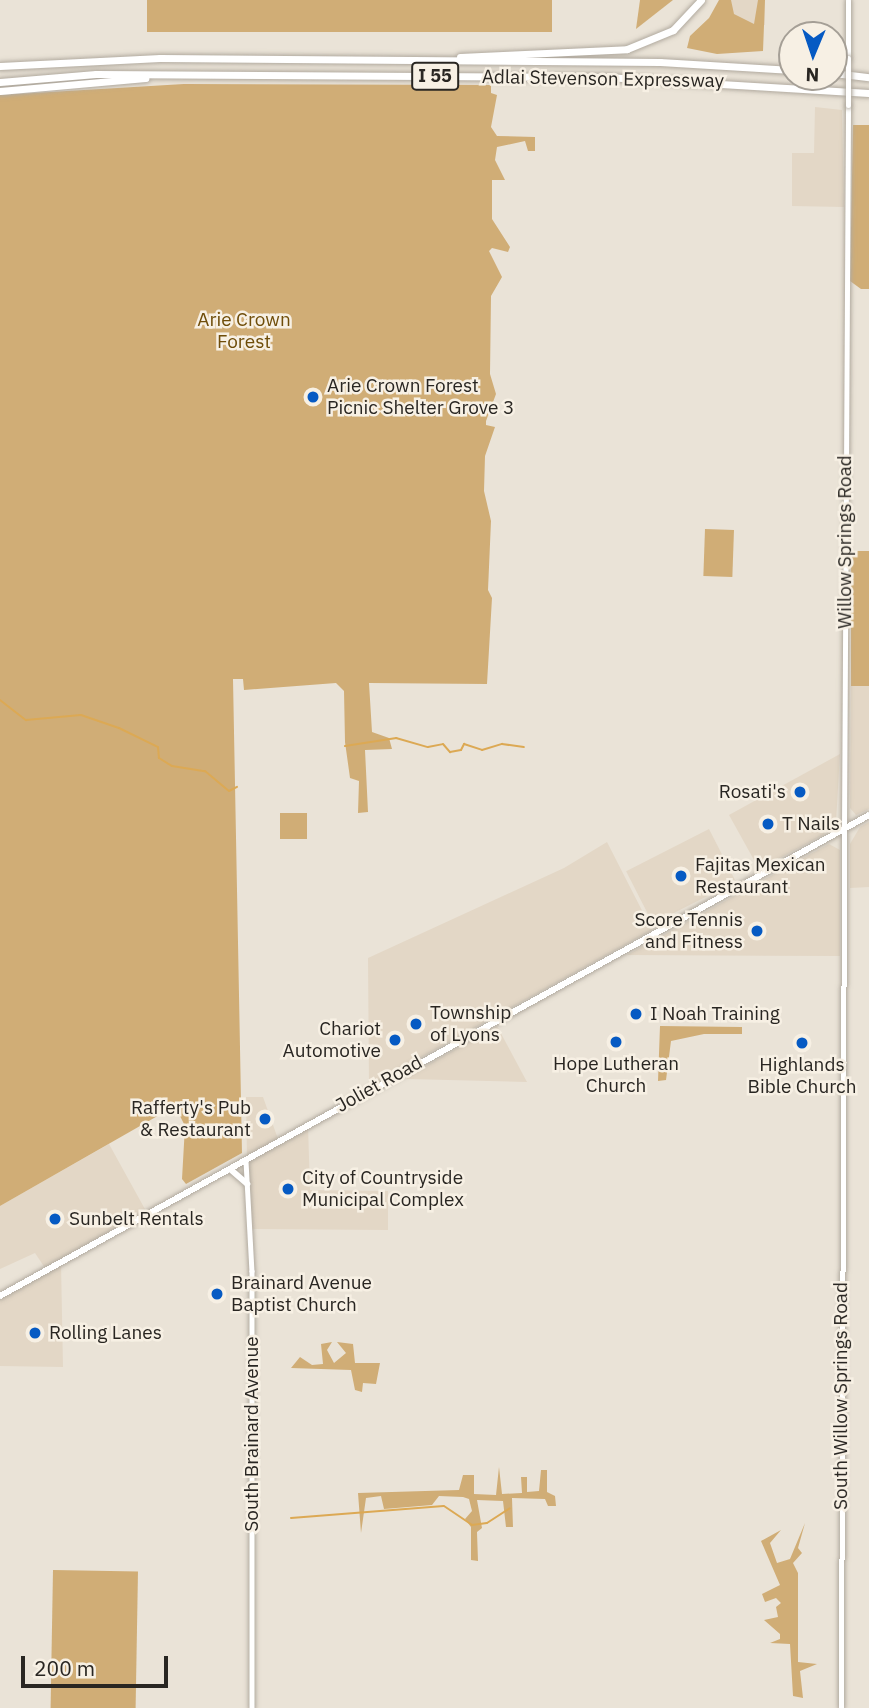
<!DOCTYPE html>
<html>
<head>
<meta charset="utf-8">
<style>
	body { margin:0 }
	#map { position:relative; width:869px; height:1708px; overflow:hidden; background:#eae3d7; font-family:"IBM Plex Sans",sans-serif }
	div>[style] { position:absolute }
	.built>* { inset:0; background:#e3d7c6; transform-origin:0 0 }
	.green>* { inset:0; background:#d0ad76; transform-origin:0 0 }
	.stream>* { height:2px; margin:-1px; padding:0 1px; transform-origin:1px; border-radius:1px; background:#dca954 }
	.roads { filter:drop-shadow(0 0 2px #b1aa9f) drop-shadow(0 0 2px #b1aa9f) }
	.tertiary>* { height:4.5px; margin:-2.25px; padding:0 2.25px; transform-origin:2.25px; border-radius:2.25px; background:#fff }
	.secondary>* { height:5px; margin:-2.5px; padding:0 2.5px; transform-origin:2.5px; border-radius:2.5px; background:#fff }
	.primary>* { height:6px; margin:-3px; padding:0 3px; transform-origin:3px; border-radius:3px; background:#fff }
	.motorway>* { height:7px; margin:-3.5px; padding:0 3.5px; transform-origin:3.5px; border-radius:3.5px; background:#fff }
	.bridges { filter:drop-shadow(0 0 2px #b1aa9f) drop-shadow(0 0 2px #b1aa9f) }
	.secondary-bridge>* { height:5px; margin:-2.5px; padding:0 2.5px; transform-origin:2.5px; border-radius:2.5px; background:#fff }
	.dots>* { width:19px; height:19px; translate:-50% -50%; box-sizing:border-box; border:4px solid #f7f0e4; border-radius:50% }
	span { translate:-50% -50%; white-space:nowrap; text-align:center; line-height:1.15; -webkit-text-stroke:5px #f7f0e4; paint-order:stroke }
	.shield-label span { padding:2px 5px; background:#f7f0e4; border:2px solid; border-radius:5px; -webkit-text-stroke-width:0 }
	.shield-label { font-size:18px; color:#292622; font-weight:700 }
	.street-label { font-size:19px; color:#292622 }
	.park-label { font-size:19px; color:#6f4d09 }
	.poi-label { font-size:19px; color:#292622 }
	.left { translate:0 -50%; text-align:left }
	.right { translate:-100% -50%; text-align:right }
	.north { position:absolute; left:778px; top:21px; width:70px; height:70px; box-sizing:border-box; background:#f7f0e4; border:2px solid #a59f96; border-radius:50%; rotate:182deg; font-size:19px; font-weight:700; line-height:28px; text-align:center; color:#292622 }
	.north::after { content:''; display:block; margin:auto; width:24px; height:32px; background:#065ac3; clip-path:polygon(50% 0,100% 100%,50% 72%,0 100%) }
	.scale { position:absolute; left:21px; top:1656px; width:147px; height:32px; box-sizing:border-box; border:4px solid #292622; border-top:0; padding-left:9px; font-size:21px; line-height:24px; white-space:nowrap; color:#292622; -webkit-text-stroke:5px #f7f0e4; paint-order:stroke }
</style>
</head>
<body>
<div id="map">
	<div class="built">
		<i style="left:724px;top:0;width:41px;height:25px"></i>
		<i style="clip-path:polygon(815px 107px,842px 110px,844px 207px,792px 206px,792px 153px,814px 153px)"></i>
		<i style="clip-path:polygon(851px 686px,869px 686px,869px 809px,856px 815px,850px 808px)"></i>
		<i style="clip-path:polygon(840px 754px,836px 822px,823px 835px,759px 869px,729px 815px)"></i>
		<i style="clip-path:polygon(869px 822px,869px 887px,850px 888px,850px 844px,860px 827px)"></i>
		<i style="left:709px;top:829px;width:59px;height:93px;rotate:63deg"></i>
		<i style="clip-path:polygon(607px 842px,652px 930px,369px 1086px,368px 958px,564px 868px)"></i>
		<i style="clip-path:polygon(829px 844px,840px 850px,840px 956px,627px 955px)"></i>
		<i style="clip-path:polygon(497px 1026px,527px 1082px,407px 1079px,408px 1076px)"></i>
		<i style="clip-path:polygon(246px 1097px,263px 1097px,278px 1139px,247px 1158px)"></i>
		<i style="clip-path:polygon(308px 1126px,310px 1190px,388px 1191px,388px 1230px,252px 1229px,247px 1162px)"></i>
		<i style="clip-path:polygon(109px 1144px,146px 1211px,45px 1268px,35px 1253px,0 1269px,0 1206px)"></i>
		<i style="clip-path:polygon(61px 1263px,63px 1367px,0 1366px,0 1297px)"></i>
	</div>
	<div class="green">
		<i style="left:147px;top:0;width:405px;height:32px"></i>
		<i style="clip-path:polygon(640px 0,673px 0,636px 29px)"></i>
		<i style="clip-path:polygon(719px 0,731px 0,734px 14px,754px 24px,758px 0,765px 0,763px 51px,717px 54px,687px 48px,690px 36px,709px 18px)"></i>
		<i style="clip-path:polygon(184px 84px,491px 85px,491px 93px,497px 95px,491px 127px,497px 136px,535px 137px,535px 151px,528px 151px,525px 141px,497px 147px,495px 160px,505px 180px,492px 180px,492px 219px,510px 247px,508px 252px,492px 248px,489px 251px,502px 277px,491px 296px,490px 374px,496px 394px,486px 421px,486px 425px,495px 427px,485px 456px,484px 491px,491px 521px,488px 590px,492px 598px,487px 684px,369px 683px,372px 732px,389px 738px,392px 749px,365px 750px,368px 812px,358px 813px,359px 781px,350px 778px,345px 742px,344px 691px,336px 683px,244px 690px,243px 679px,233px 679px,242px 1153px,186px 1184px,182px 1179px,185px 1126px,175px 1106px,0 1206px,0 95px)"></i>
		<i style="clip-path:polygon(869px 103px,869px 289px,861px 289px,850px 281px,853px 125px,869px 125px)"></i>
		<i style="left:705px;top:529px;width:29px;height:47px;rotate:2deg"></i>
		<i style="left:851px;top:551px;width:18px;height:135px"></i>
		<i style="left:280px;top:813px;width:27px;height:26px"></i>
		<i style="clip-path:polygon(660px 1026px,742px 1027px,742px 1034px,704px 1034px,671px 1041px,666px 1080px,658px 1081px)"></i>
		<i style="clip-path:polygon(332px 1342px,327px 1350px,334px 1363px,346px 1353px,337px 1342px,353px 1344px,355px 1363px,380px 1363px,376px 1384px,363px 1383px,362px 1392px,355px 1390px,351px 1370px,291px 1368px,300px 1357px,312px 1365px,323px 1364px,321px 1344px)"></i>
		<i style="clip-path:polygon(499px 1467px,502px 1494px,522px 1493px,521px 1477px,527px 1477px,527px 1492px,539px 1491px,541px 1470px,547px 1470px,547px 1492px,555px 1496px,556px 1506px,548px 1506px,545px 1499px,512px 1498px,513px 1527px,506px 1527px,503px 1501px,477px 1500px,482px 1528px,477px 1532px,478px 1561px,471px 1560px,471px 1527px,465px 1519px,472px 1511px,469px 1499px,463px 1497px,439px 1496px,432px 1505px,384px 1509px,381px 1496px,366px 1498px,361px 1533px,358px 1493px,459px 1490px,463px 1475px,474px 1475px,474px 1494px,496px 1495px)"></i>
		<i style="clip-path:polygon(805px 1523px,798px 1548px,802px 1553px,793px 1563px,798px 1573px,798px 1662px,817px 1664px,800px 1671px,803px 1698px,793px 1696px,790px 1644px,770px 1643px,780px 1639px,780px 1634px,764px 1620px,778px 1617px,776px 1607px,781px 1603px,776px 1598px,765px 1602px,762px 1594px,780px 1585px,761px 1541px,781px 1530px,770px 1543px,777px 1563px,790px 1559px)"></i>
		<i style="left:53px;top:1570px;width:85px;height:138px;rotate:1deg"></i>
	</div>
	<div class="stream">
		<i style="left:0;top:700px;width:33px;rotate:38deg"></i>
		<i style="left:26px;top:720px;width:55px;rotate:-5.2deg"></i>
		<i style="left:81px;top:715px;width:40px;rotate:18.9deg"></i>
		<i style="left:119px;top:728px;width:43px;rotate:26deg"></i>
		<i style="left:158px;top:747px;width:11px;rotate:85deg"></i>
		<i style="left:159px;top:758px;width:15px;rotate:32deg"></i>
		<i style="left:172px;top:766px;width:33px;rotate:9deg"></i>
		<i style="left:205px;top:771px;width:30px;rotate:40deg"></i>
		<i style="left:345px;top:746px;width:52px;rotate:-8.9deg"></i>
		<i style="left:396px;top:738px;width:33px;rotate:16deg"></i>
		<i style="left:428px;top:747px;width:15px;rotate:-11deg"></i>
		<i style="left:443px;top:744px;width:11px;rotate:49deg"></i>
		<i style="left:450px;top:752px;width:11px;rotate:-10deg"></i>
		<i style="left:461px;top:750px;width:7px;rotate:-63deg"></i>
		<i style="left:464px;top:744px;width:19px;rotate:18deg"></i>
		<i style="left:482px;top:750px;width:21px;rotate:-17deg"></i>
		<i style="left:502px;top:744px;width:22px;rotate:8deg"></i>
		<i style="left:229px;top:791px;width:9px;rotate:-27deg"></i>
		<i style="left:291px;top:1518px;width:153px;rotate:-4.5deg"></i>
		<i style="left:444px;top:1506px;width:34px;rotate:34deg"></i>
		<i style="left:472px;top:1525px;width:15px;rotate:-8deg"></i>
		<i style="left:487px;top:1523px;width:27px;rotate:-33deg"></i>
	</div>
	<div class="roads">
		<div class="tertiary">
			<i style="left:246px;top:1161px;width:110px;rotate:86.9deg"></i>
			<i style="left:252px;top:1271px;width:437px;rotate:90deg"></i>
			<i style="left:841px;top:1708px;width:880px;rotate:-89.8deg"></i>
		</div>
		<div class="secondary">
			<i style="left:848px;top:58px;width:58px;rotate:-90deg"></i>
			<i style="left:844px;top:828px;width:723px;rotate:-89.68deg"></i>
		</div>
		<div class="primary">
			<i style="left:230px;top:1169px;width:23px;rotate:41deg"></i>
			<i style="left:0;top:1296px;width:993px;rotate:-28.96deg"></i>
		</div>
		<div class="motorway">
			<i style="left:460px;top:57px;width:167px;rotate:-2.7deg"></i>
			<i style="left:627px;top:49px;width:50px;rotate:-22.4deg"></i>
			<i style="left:673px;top:30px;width:41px;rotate:-47deg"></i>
			<i style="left:0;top:66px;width:160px;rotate:-2.9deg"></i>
			<i style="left:160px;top:58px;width:500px;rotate:0.46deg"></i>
			<i style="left:660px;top:62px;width:132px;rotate:3.5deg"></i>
			<i style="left:834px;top:73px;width:35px;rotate:7deg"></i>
			<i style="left:0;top:82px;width:96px;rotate:-4.8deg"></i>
			<i style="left:96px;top:74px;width:510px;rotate:0.34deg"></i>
			<i style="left:606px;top:77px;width:263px;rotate:3.5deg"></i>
			<i style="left:0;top:91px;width:146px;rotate:-5.1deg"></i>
		</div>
	</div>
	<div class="bridges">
		<div class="secondary-bridge">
			<i style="left:848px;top:105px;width:47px;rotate:-90deg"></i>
		</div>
	</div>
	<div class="dots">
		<i style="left:313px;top:397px;background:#065ac3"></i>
		<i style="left:800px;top:792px;background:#065ac3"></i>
		<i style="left:768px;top:824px;background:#065ac3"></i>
		<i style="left:681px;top:876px;background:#065ac3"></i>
		<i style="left:757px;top:931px;background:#065ac3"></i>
		<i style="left:636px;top:1014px;background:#065ac3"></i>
		<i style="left:416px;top:1024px;background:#065ac3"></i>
		<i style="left:395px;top:1040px;background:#065ac3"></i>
		<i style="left:616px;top:1042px;background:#065ac3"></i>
		<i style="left:802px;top:1043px;background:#065ac3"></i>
		<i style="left:265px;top:1119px;background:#065ac3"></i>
		<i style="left:288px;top:1189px;background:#065ac3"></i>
		<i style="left:55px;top:1219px;background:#065ac3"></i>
		<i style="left:217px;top:1294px;background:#065ac3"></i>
		<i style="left:35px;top:1333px;background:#065ac3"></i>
	</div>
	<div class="shield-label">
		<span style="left:435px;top:76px">I 55</span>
	</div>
	<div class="street-label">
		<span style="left:603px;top:79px;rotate:1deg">Adlai Stevenson Expressway</span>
		<span style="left:845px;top:542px;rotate:-90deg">Willow Springs Road</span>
		<span style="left:379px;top:1084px;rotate:-29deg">Joliet Road</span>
		<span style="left:841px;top:1396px;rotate:-90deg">South Willow Springs Road</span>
		<span style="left:252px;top:1434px;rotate:-90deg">South Brainard Avenue</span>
	</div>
	<div class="park-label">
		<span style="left:244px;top:331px">Arie Crown<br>Forest</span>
	</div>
	<div class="poi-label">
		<span class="left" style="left:327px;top:397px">Arie Crown Forest<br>Picnic Shelter Grove 3</span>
		<span class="right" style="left:786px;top:792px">Rosati's</span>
		<span class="left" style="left:782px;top:824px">T Nails</span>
		<span class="left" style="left:695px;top:876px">Fajitas Mexican<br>Restaurant</span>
		<span class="right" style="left:743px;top:931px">Score Tennis<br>and Fitness</span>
		<span class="left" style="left:430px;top:1024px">Township<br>of Lyons</span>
		<span class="left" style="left:650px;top:1014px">I Noah Training</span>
		<span class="right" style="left:381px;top:1040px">Chariot<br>Automotive</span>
		<span style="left:616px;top:1075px">Hope Lutheran<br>Church</span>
		<span style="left:802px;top:1076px">Highlands<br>Bible Church</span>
		<span class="right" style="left:251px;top:1119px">Rafferty's Pub<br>&amp; Restaurant</span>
		<span class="left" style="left:302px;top:1189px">City of Countryside<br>Municipal Complex</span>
		<span class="left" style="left:69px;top:1219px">Sunbelt Rentals</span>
		<span class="left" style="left:231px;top:1294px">Brainard Avenue<br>Baptist Church</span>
		<span class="left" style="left:49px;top:1333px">Rolling Lanes</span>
	</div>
	<div class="north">N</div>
	<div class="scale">200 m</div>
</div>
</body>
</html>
